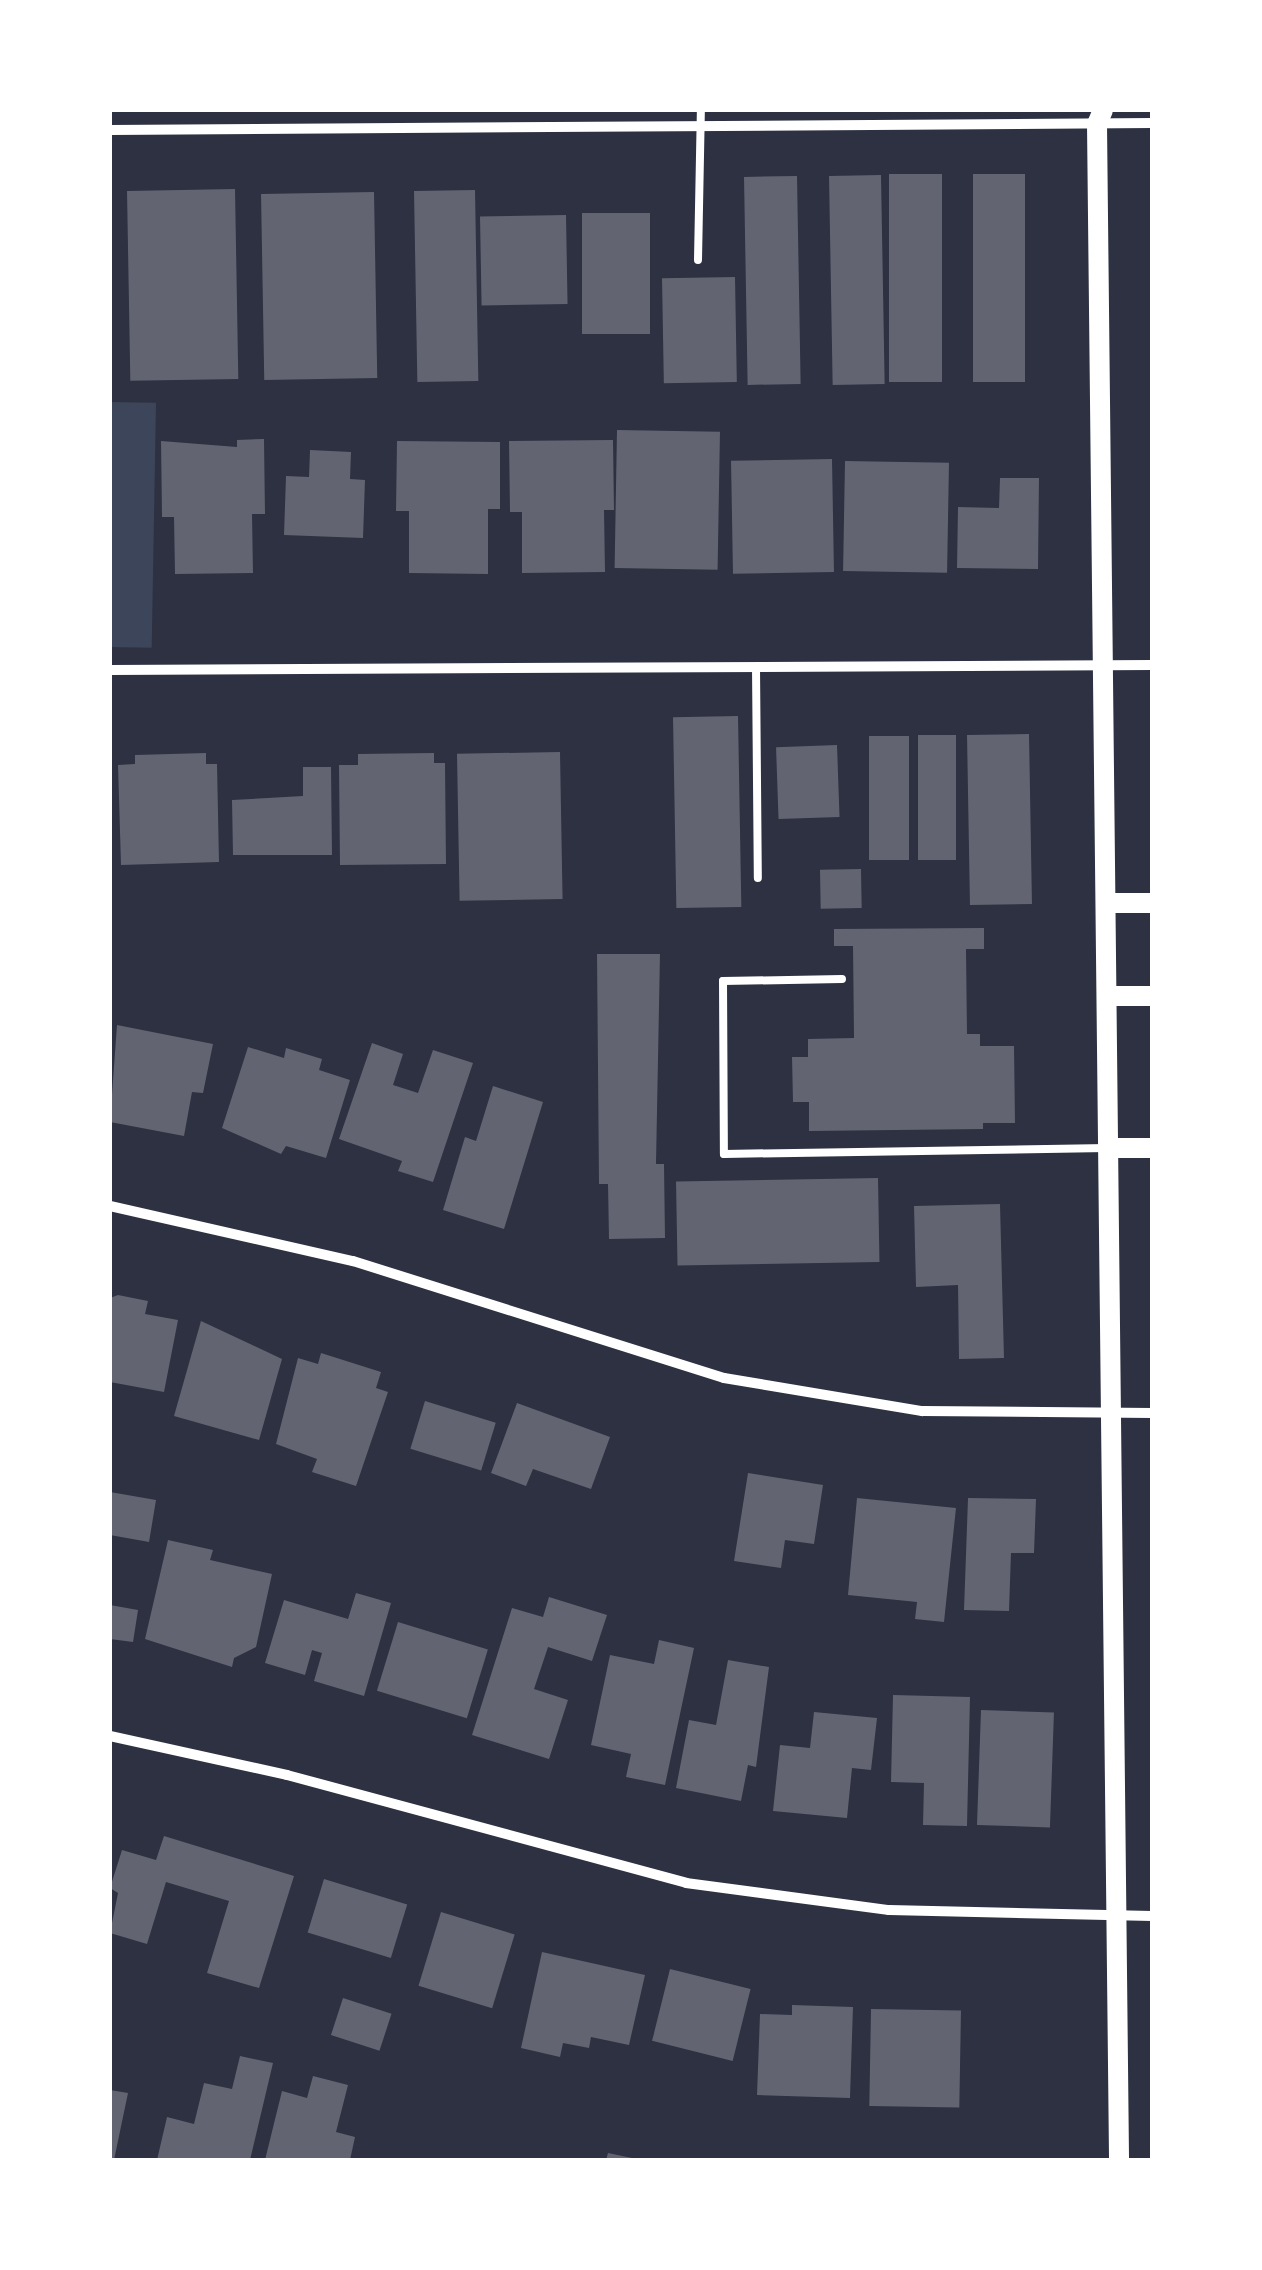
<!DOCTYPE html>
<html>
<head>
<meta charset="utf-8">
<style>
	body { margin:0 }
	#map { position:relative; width:1262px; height:2270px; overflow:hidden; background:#2d3142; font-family:Montserrat,sans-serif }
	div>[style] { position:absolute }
	.green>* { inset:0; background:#3c4559; transform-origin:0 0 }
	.building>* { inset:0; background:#626471; transform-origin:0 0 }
	.service>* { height:8px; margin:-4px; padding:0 4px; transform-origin:4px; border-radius:4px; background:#fff }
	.minor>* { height:10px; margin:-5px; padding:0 5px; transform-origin:5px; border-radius:5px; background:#fff }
	.secondary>* { height:20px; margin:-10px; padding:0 10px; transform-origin:10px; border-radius:10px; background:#fff }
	span { translate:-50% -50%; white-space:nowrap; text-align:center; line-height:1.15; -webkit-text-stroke:8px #fff; paint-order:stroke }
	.frame { position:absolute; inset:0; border:112px solid #fff; pointer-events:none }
</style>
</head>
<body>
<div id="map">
	<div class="green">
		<i style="left:110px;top:402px;width:46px;height:245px;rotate:1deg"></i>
	</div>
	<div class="building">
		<i style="left:889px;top:174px;width:53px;height:208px"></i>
		<i style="left:973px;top:174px;width:52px;height:208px"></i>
		<i style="left:881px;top:175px;width:209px;height:52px;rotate:89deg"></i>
		<i style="left:797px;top:176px;width:208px;height:53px;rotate:89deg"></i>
		<i style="left:235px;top:189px;width:190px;height:108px;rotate:89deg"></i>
		<i style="left:475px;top:190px;width:191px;height:61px;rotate:89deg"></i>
		<i style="left:374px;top:192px;width:186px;height:113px;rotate:89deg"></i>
		<i style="left:582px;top:213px;width:68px;height:121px"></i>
		<i style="left:566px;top:215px;width:89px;height:86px;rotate:89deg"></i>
		<i style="left:735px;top:277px;width:105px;height:73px;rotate:89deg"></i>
		<i style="left:617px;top:430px;width:103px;height:138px;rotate:1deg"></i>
		<i style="clip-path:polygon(264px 439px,265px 514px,252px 514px,253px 573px,175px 574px,174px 517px,162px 517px,161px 441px,237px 447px,237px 440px)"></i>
		<i style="clip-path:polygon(613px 440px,614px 510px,604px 510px,605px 572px,522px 573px,522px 512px,510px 512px,509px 441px)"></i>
		<i style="clip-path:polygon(397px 441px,500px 442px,500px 509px,488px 509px,488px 574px,409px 573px,409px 511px,396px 511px)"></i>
		<i style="clip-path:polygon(310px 450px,351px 452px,350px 479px,365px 480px,363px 538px,284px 535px,286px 476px,309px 477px)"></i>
		<i style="left:832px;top:459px;width:113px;height:101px;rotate:89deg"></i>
		<i style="left:845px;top:461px;width:104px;height:110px;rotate:1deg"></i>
		<i style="clip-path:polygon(1000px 478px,1039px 478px,1038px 569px,957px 568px,958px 507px,999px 508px)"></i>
		<i style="left:738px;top:716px;width:191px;height:65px;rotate:89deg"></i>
		<i style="left:1029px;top:734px;width:170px;height:62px;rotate:89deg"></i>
		<i style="left:918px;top:735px;width:38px;height:125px"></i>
		<i style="left:869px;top:736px;width:40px;height:124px"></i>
		<i style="left:837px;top:745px;width:72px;height:61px;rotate:88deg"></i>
		<i style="left:560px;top:752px;width:147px;height:103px;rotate:89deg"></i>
		<i style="clip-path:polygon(206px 753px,206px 764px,217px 764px,219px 862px,121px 865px,118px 765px,135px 764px,135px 755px)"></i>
		<i style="clip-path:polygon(434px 753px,434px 763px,445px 763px,446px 864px,340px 865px,339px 765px,358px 765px,358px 754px)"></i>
		<i style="clip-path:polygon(303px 767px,331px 767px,332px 855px,233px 855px,232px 800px,303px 796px)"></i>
		<i style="left:861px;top:869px;width:39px;height:41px;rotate:89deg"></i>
		<i style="clip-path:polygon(984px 928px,984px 949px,966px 949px,967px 1034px,980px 1034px,980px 1046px,1014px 1046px,1015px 1123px,983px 1123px,983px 1129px,809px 1131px,809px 1102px,793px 1102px,792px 1057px,808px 1057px,808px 1039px,854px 1038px,853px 946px,834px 946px,834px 929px)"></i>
		<i style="clip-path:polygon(597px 954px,660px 954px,656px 1164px,664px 1164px,665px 1238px,609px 1239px,608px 1184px,599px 1184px)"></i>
		<i style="clip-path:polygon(117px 1025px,213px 1044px,203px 1093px,192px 1092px,184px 1136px,110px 1122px)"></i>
		<i style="clip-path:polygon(372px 1043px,403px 1054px,393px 1085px,418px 1093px,433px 1050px,473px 1063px,433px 1182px,398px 1171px,402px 1161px,339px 1139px)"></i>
		<i style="clip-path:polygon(248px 1047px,284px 1058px,286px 1048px,322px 1059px,319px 1070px,350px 1080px,326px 1158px,286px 1146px,281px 1154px,222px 1128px)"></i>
		<i style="clip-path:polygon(493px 1086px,543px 1102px,504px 1229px,443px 1210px,465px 1137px,476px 1141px)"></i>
		<i style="left:878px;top:1178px;width:84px;height:202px;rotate:89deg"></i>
		<i style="clip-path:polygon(1000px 1204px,1004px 1358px,959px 1359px,958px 1285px,916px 1287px,914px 1206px)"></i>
		<i style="clip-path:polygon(118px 1295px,148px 1301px,145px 1314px,178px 1320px,164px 1392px,110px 1382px,110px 1298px)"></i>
		<i style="clip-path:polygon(201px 1321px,282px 1359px,259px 1440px,174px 1416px)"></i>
		<i style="clip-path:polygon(321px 1353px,381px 1372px,376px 1388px,388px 1392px,356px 1486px,312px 1472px,317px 1459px,276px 1444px,298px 1358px,318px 1364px)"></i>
		<i style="left:425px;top:1401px;width:74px;height:50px;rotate:17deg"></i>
		<i style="clip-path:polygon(517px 1403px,610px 1437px,591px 1489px,533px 1469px,526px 1486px,491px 1473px)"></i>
		<i style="clip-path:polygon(748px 1473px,823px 1485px,814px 1544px,785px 1540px,781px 1568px,734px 1561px)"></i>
		<i style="clip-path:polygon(110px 1492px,156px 1500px,149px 1542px,110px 1535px)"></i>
		<i style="clip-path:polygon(857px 1498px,956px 1508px,944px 1622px,915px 1619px,917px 1602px,848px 1595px)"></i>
		<i style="clip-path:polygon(968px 1498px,1036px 1499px,1034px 1553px,1011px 1553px,1009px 1611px,964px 1610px)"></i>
		<i style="clip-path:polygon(168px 1540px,213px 1550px,210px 1560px,272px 1574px,256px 1647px,234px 1658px,232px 1667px,145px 1639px)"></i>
		<i style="clip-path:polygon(356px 1593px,391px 1603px,364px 1696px,314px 1681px,322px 1653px,312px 1650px,305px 1675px,265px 1663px,284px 1600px,348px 1619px)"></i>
		<i style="clip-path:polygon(549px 1597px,607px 1615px,592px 1661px,548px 1647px,534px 1689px,568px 1700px,549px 1759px,472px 1735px,512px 1608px,543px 1617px)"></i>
		<i style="clip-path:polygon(110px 1605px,138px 1610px,133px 1642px,110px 1639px)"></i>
		<i style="left:398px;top:1622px;width:94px;height:72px;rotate:17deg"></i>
		<i style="clip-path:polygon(659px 1640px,694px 1648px,665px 1785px,626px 1777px,631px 1754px,591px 1745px,610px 1655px,654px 1664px)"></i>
		<i style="clip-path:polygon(728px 1660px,769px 1667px,756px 1767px,748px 1765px,741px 1801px,676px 1788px,689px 1720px,716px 1725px)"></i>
		<i style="clip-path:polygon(893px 1695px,970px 1697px,967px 1826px,923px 1825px,924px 1783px,891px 1782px)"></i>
		<i style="left:981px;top:1710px;width:73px;height:115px;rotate:2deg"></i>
		<i style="clip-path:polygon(814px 1712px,877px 1718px,871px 1770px,852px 1768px,847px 1818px,773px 1811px,780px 1745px,810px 1748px)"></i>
		<i style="clip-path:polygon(164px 1836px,294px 1876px,259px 1988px,207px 1973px,229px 1901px,166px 1882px,147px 1944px,110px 1933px,118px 1893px,110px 1888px,122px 1850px,156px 1860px)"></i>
		<i style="left:324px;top:1879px;width:87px;height:56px;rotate:17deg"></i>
		<i style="left:441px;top:1912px;width:77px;height:77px;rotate:17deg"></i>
		<i style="clip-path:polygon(542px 1952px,645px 1975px,629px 2045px,591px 2037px,589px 2048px,563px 2043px,560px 2057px,521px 2048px)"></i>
		<i style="left:670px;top:1969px;width:83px;height:74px;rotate:14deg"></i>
		<i style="left:343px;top:1998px;width:51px;height:39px;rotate:18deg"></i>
		<i style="clip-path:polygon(792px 2005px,853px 2007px,850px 2098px,757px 2095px,760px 2014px,792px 2015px)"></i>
		<i style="left:871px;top:2009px;width:90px;height:97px;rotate:1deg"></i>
		<i style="clip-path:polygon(240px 2056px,273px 2063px,250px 2160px,157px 2160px,167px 2117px,194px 2124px,204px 2083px,232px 2089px)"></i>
		<i style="clip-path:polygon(313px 2076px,348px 2085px,336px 2132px,355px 2137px,350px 2160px,265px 2160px,282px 2091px,307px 2098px)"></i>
		<i style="clip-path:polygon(110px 2090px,128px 2093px,114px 2160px,110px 2160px)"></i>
		<i style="clip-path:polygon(608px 2153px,632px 2158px,632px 2160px,606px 2160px)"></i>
	</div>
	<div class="service">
		<i style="left:698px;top:260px;width:150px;rotate:-88.9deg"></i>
		<i style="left:756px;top:667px;width:211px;rotate:89.5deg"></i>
		<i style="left:842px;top:979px;width:119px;rotate:179deg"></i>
		<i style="left:723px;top:981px;width:173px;rotate:89.7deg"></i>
		<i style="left:724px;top:1154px;width:383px;rotate:-0.9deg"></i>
	</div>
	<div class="minor">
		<i style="left:110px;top:130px;width:1042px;rotate:-0.38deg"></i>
		<i style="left:110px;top:670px;width:1042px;rotate:-0.27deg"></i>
		<i style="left:110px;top:1206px;width:249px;rotate:12.8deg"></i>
		<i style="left:353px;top:1261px;width:389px;rotate:17.5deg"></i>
		<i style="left:724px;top:1378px;width:201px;rotate:9.5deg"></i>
		<i style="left:922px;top:1411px;width:230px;rotate:0.5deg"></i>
		<i style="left:110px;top:1736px;width:181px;rotate:12.4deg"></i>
		<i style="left:287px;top:1775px;width:413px;rotate:15.1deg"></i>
		<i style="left:686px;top:1883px;width:205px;rotate:7.6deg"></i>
		<i style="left:889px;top:1910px;width:263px;rotate:1.3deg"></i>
	</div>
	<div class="secondary">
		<i style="left:1103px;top:110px;width:15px;rotate:113deg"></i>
		<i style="left:1097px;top:124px;width:2036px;rotate:89.38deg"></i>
		<i style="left:1110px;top:903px;width:42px"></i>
		<i style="left:1111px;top:996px;width:41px"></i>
		<i style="left:1112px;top:1148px;width:40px"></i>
	</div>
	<div class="frame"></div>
</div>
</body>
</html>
